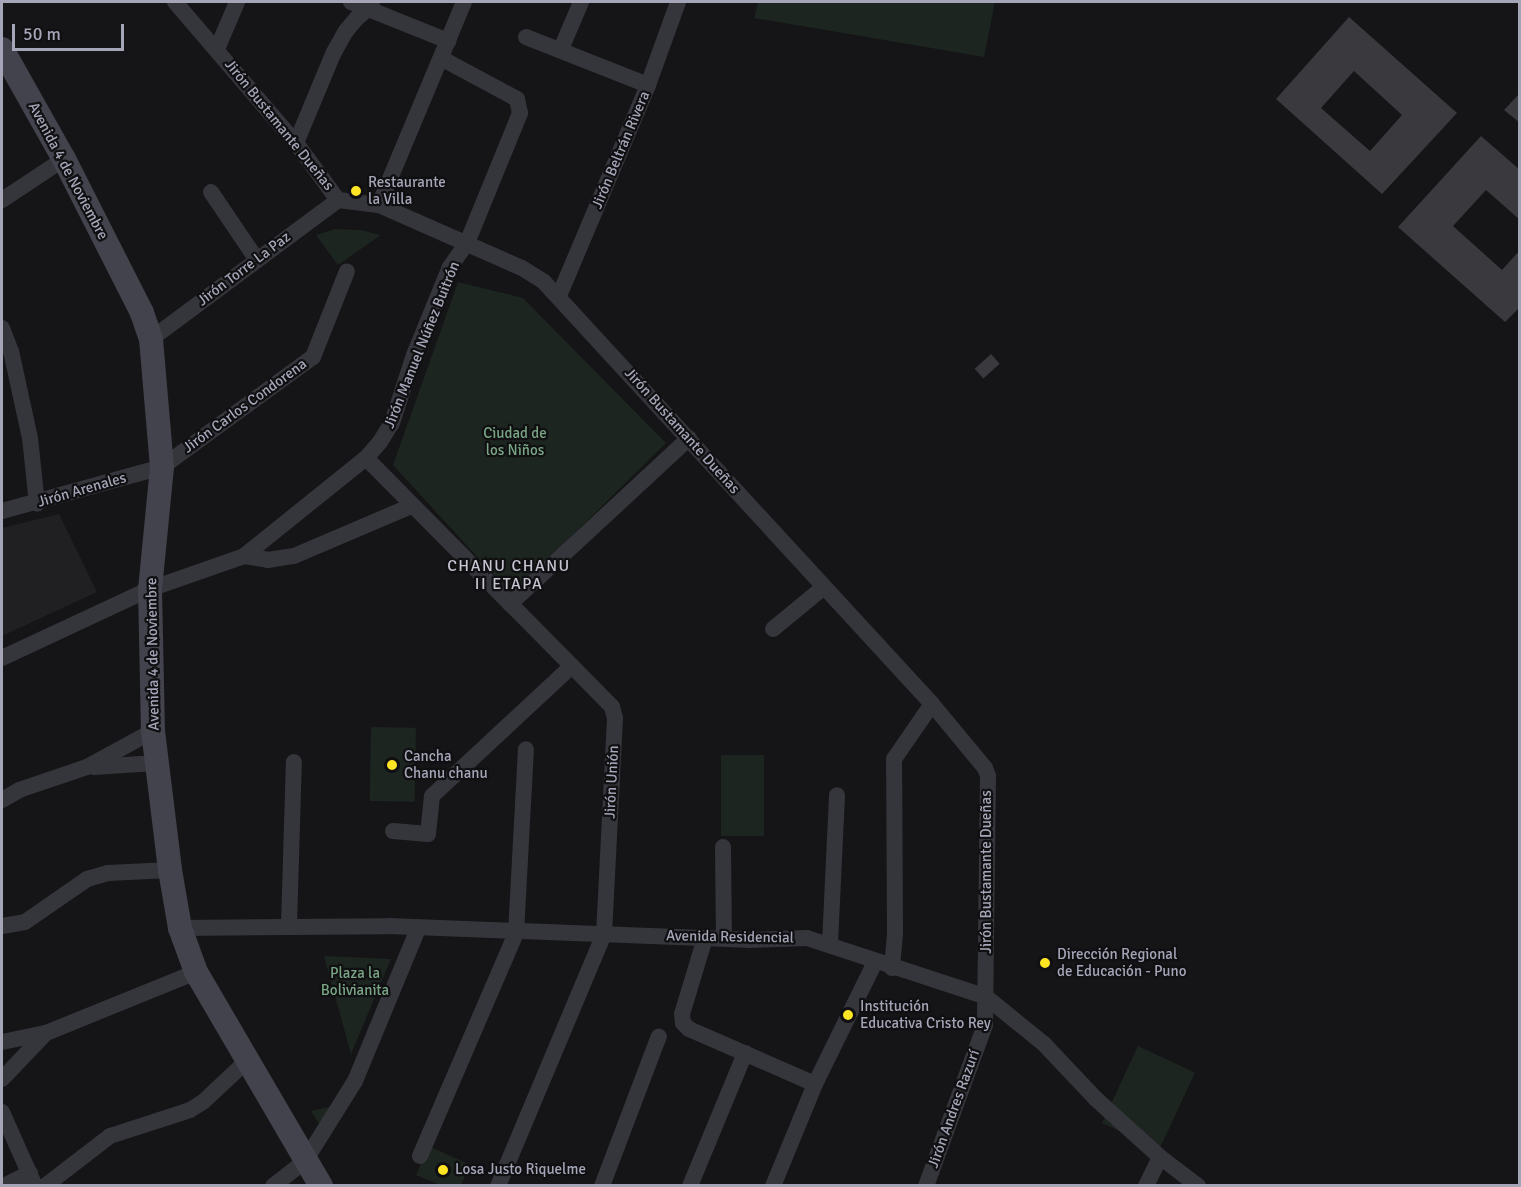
<!DOCTYPE html>
<html>
<head>
<meta charset="utf-8">
<style>
	body { margin:0 }
	#map { position:relative; width:1521px; height:1187px; overflow:hidden; background:#151416; font-family:Signika,sans-serif }
	div>[style] { position:absolute }
	.built>* { inset:0; background:#202023 }
	.green>* { inset:0; background:#1c251f; transform-origin:0 0 }
	.building>* { inset:0; background:#39393e; transform-origin:0 0 }
	.street>* { height:16px; margin:-8px; padding:0 8px; transform-origin:8px; border-radius:8px; background:#35353c }
	.secondary>* { height:24px; margin:-12px; padding:0 12px; transform-origin:12px; border-radius:12px; background:#42434c }
	.dots>* { width:16px; height:16px; translate:-50% -50%; box-sizing:border-box; border:3px solid #100f11; border-radius:50% }
	span { translate:-50% -50%; white-space:nowrap; text-align:center; line-height:1.15; -webkit-text-stroke:4.5px #100f11; paint-order:stroke }
	.street-label { font-size:15px; color:#a4a6b8 }
	.poi-label { font-size:15px; color:#a4a6b8 }
	.left { translate:0 -50%; text-align:left }
	.park-label { font-size:15px; color:#79a585 }
	.neighbourhood-label { font-size:16px; color:#c6c6d3; letter-spacing:1.5px }
	.frame { position:absolute; inset:0; border:3px solid #a4a6b8; pointer-events:none }
	.scale { position:absolute; left:12px; top:24px; width:112px; height:27px; box-sizing:border-box; border:3px solid #a4a6b8; border-top:0; padding-left:8px; font-size:18px; line-height:21px; white-space:nowrap; color:#a4a6b8; -webkit-text-stroke:4px #100f11; paint-order:stroke }
</style>
</head>
<body>
<div id="map">
	<div class="built">
		<i style="clip-path:polygon(59px 514px,97px 592px,2px 636px,2px 528px)"></i>
	</div>
	<div class="green">
		<i style="clip-path:polygon(758px 2px,995px 2px,984px 57px,754px 18px)"></i>
		<i style="clip-path:polygon(335px 229px,360px 230px,381px 235px,338px 265px,316px 235px)"></i>
		<i style="clip-path:polygon(458px 282px,523px 298px,666px 443px,512px 595px,393px 465px)"></i>
		<i style="left:371px;top:727px;width:45px;height:74px;rotate:1deg"></i>
		<i style="left:721px;top:755px;width:43px;height:81px"></i>
		<i style="clip-path:polygon(324px 956px,391px 959px,351px 1054px)"></i>
		<i style="left:1138px;top:1046px;width:63px;height:85px;rotate:25deg"></i>
		<i style="clip-path:polygon(336px 1105px,324px 1132px,311px 1111px)"></i>
		<i style="clip-path:polygon(429px 1146px,470px 1165px,461px 1185px,440px 1185px,416px 1175px)"></i>
	</div>
	<div class="building">
		<i style="clip-path:polygon(evenodd,1349px 17px,1457px 113px,1382px 194px,1276px 99px,1349px 17px,1354px 71px,1402px 115px,1370px 151px,1321px 108px,1354px 71px)"></i>
		<i style="clip-path:polygon(1520px 93px,1520px 123px,1504px 110px)"></i>
		<i style="clip-path:polygon(1481px 136px,1520px 170px,1520px 220px,1486px 190px,1453px 226px,1502px 270px,1520px 250px,1520px 307px,1505px 322px,1398px 227px)"></i>
		<i style="left:991px;top:354px;width:13px;height:22px;rotate:48deg"></i>
	</div>
	<div class="street">
		<i style="left:175px;top:2px;width:186px;rotate:49.4deg"></i>
		<i style="left:296px;top:143px;width:71px;rotate:53.6deg"></i>
		<i style="left:338px;top:200px;width:41px;rotate:7deg"></i>
		<i style="left:379px;top:205px;width:156px;rotate:23.8deg"></i>
		<i style="left:522px;top:268px;width:26px;rotate:32deg"></i>
		<i style="left:544px;top:282px;width:573px;rotate:47.4deg"></i>
		<i style="left:932px;top:704px;width:83px;rotate:50.4deg"></i>
		<i style="left:985px;top:768px;width:9px;rotate:69deg"></i>
		<i style="left:988px;top:776px;width:249px;rotate:90.7deg"></i>
		<i style="left:985px;top:1025px;width:171px;rotate:110.1deg"></i>
		<i style="left:351px;top:2px;width:105px;rotate:21.9deg"></i>
		<i style="left:526px;top:37px;width:131px;rotate:21.5deg"></i>
		<i style="left:217px;top:49px;width:51px;rotate:-66.9deg"></i>
		<i style="left:561px;top:49px;width:51px;rotate:-66.9deg"></i>
		<i style="left:296px;top:143px;width:96px;rotate:-67.4deg"></i>
		<i style="left:333px;top:54px;width:26px;rotate:-61deg"></i>
		<i style="left:346px;top:31px;width:17px;rotate:-50deg"></i>
		<i style="left:357px;top:18px;width:16px;rotate:-40deg"></i>
		<i style="left:369px;top:8px;width:7px;rotate:-63deg"></i>
		<i style="left:211px;top:192px;width:82px;rotate:55.9deg"></i>
		<i style="left:2px;top:200px;width:74px;rotate:-33.5deg"></i>
		<i style="left:379px;top:205px;width:220px;rotate:-67.3deg"></i>
		<i style="left:559px;top:296px;width:229px;rotate:-67.1deg"></i>
		<i style="left:648px;top:85px;width:88px;rotate:-70.1deg"></i>
		<i style="left:2px;top:328px;width:25px;rotate:69deg"></i>
		<i style="left:11px;top:351px;width:89px;rotate:77.7deg"></i>
		<i style="left:30px;top:438px;width:66px;rotate:83.9deg"></i>
		<i style="left:151px;top:339px;width:233px;rotate:-36.6deg"></i>
		<i style="left:366px;top:458px;width:350px;rotate:45.3deg"></i>
		<i style="left:612px;top:707px;width:11px;rotate:75deg"></i>
		<i style="left:615px;top:718px;width:216px;rotate:92.9deg"></i>
		<i style="left:604px;top:934px;width:273px;rotate:112.8deg"></i>
		<i style="left:2px;top:511px;width:166px;rotate:-15.4deg"></i>
		<i style="left:162px;top:467px;width:187px;rotate:-36.1deg"></i>
		<i style="left:313px;top:357px;width:92px;rotate:-68.4deg"></i>
		<i style="left:244px;top:556px;width:24px;rotate:9deg"></i>
		<i style="left:268px;top:560px;width:26px;rotate:-9deg"></i>
		<i style="left:294px;top:556px;width:127px;rotate:-23.1deg"></i>
		<i style="left:510px;top:604px;width:244px;rotate:-42.8deg"></i>
		<i style="left:773px;top:629px;width:66px;rotate:-39.5deg"></i>
		<i style="left:2px;top:658px;width:163px;rotate:-25deg"></i>
		<i style="left:150px;top:589px;width:100px;rotate:-19.3deg"></i>
		<i style="left:244px;top:556px;width:156px;rotate:-38.8deg"></i>
		<i style="left:366px;top:458px;width:21px;rotate:-49deg"></i>
		<i style="left:380px;top:442px;width:22px;rotate:-58deg"></i>
		<i style="left:392px;top:423px;width:71px;rotate:-72.1deg"></i>
		<i style="left:414px;top:355px;width:95px;rotate:-67.8deg"></i>
		<i style="left:450px;top:267px;width:29px;rotate:-55deg"></i>
		<i style="left:467px;top:243px;width:140px;rotate:-67.8deg"></i>
		<i style="left:520px;top:113px;width:14px;rotate:-102deg"></i>
		<i style="left:517px;top:99px;width:86px;rotate:-151.7deg"></i>
		<i style="left:94px;top:767px;width:62px;rotate:-3.7deg"></i>
		<i style="left:2px;top:800px;width:20px;rotate:-30deg"></i>
		<i style="left:19px;top:790px;width:72px;rotate:-18.7deg"></i>
		<i style="left:87px;top:767px;width:75px;rotate:-28.6deg"></i>
		<i style="left:393px;top:831px;width:35px;rotate:5deg"></i>
		<i style="left:428px;top:834px;width:38px;rotate:-84deg"></i>
		<i style="left:432px;top:796px;width:191px;rotate:-42.9deg"></i>
		<i style="left:723px;top:847px;width:91px;rotate:89.4deg"></i>
		<i style="left:2px;top:926px;width:23px;rotate:-10deg"></i>
		<i style="left:25px;top:922px;width:75px;rotate:-34.7deg"></i>
		<i style="left:87px;top:879px;width:22px;rotate:-16deg"></i>
		<i style="left:108px;top:873px;width:62px;rotate:-2.8deg"></i>
		<i style="left:289px;top:926px;width:164px;rotate:-88.3deg"></i>
		<i style="left:180px;top:928px;width:209px;rotate:-0.5deg"></i>
		<i style="left:389px;top:926px;width:359px;rotate:2.2deg"></i>
		<i style="left:748px;top:940px;width:59px;rotate:-1.9deg"></i>
		<i style="left:807px;top:938px;width:188px;rotate:18.2deg"></i>
		<i style="left:986px;top:997px;width:75px;rotate:39deg"></i>
		<i style="left:1044px;top:1044px;width:76px;rotate:46.6deg"></i>
		<i style="left:1096px;top:1099px;width:86px;rotate:42.2deg"></i>
		<i style="left:1160px;top:1157px;width:48px;rotate:37.3deg"></i>
		<i style="left:705px;top:938px;width:79px;rotate:106.8deg"></i>
		<i style="left:682px;top:1014px;width:9px;rotate:84deg"></i>
		<i style="left:683px;top:1023px;width:8px;rotate:45deg"></i>
		<i style="left:689px;top:1029px;width:137px;rotate:23.6deg"></i>
		<i style="left:830px;top:944px;width:149px;rotate:-87.3deg"></i>
		<i style="left:892px;top:968px;width:35px;rotate:-85deg"></i>
		<i style="left:895px;top:933px;width:174px;rotate:-90.3deg"></i>
		<i style="left:894px;top:759px;width:67px;rotate:-55.4deg"></i>
		<i style="left:2px;top:1042px;width:45px;rotate:-11.6deg"></i>
		<i style="left:46px;top:1033px;width:162px;rotate:-22.1deg"></i>
		<i style="left:2px;top:1079px;width:64px;rotate:-46.3deg"></i>
		<i style="left:2px;top:1112px;width:81px;rotate:66deg"></i>
		<i style="left:420px;top:1156px;width:243px;rotate:-66.7deg"></i>
		<i style="left:516px;top:933px;width:184px;rotate:-86.9deg"></i>
		<i style="left:4px;top:1186px;width:29px;rotate:-27deg"></i>
		<i style="left:45px;top:1186px;width:82px;rotate:-37.6deg"></i>
		<i style="left:110px;top:1136px;width:84px;rotate:-18deg"></i>
		<i style="left:190px;top:1110px;width:15px;rotate:-32deg"></i>
		<i style="left:203px;top:1102px;width:63px;rotate:-43.1deg"></i>
		<i style="left:273px;top:1186px;width:41px;rotate:-38deg"></i>
		<i style="left:305px;top:1161px;width:94px;rotate:-58deg"></i>
		<i style="left:355px;top:1081px;width:165px;rotate:-67.5deg"></i>
		<i style="left:602px;top:1186px;width:160px;rotate:-69.2deg"></i>
		<i style="left:690px;top:1186px;width:144px;rotate:-67.5deg"></i>
		<i style="left:773px;top:1186px;width:110px;rotate:-67.6deg"></i>
		<i style="left:815px;top:1084px;width:136px;rotate:-63.8deg"></i>
		<i style="left:1146px;top:1186px;width:32px;rotate:-64deg"></i>
	</div>
	<div class="secondary">
		<i style="left:2px;top:49px;width:126px;rotate:60.6deg"></i>
		<i style="left:64px;top:159px;width:173px;rotate:63.1deg"></i>
		<i style="left:142px;top:313px;width:28px;rotate:71deg"></i>
		<i style="left:151px;top:339px;width:128px;rotate:85.1deg"></i>
		<i style="left:162px;top:467px;width:123px;rotate:95.6deg"></i>
		<i style="left:150px;top:589px;width:142px;rotate:88.8deg"></i>
		<i style="left:153px;top:731px;width:140px;rotate:83deg"></i>
		<i style="left:170px;top:870px;width:59px;rotate:80.2deg"></i>
		<i style="left:180px;top:928px;width:47px;rotate:70deg"></i>
		<i style="left:196px;top:972px;width:248px;rotate:59.7deg"></i>
	</div>
	<div class="dots">
		<i style="left:356px;top:191px;background:#ffe523"></i>
		<i style="left:392px;top:765px;background:#ffe523"></i>
		<i style="left:1045px;top:963px;background:#ffe523"></i>
		<i style="left:848px;top:1015px;background:#ffe523"></i>
		<i style="left:443px;top:1170px;background:#ffe523"></i>
	</div>
	<div class="street-label">
		<span style="left:279px;top:125px;rotate:51deg">Jirón Bustamante Dueñas</span>
		<span style="left:621px;top:150px;rotate:-67deg">Jirón Beltrán Rivera</span>
		<span style="left:68px;top:171px;rotate:62deg">Avenida 4 de Noviembre</span>
		<span style="left:244px;top:269px;rotate:-37deg">Jirón Torre La Paz</span>
		<span style="left:422px;top:345px;rotate:-68deg">Jirón Manuel Núñez Buitrón</span>
		<span style="left:245px;top:406px;rotate:-36deg">Jirón Carlos Condorena</span>
		<span style="left:682px;top:431px;rotate:48deg">Jirón Bustamante Dueñas</span>
		<span style="left:82px;top:490px;rotate:-16deg">Jirón Arenales</span>
		<span style="left:153px;top:654px;rotate:-91deg">Avenida 4 de Noviembre</span>
		<span style="left:612px;top:782px;rotate:-87deg">Jirón Unión</span>
		<span style="left:987px;top:872px;rotate:-90deg">Jirón Bustamante Dueñas</span>
		<span style="left:730px;top:937px;rotate:1deg">Avenida Residencial</span>
		<span style="left:954px;top:1109px;rotate:-70deg">Jirón Andres Razurí</span>
	</div>
	<div class="poi-label">
		<span class="left" style="left:368px;top:191px">Restaurante<br>la Villa</span>
		<span class="left" style="left:404px;top:765px">Cancha<br>Chanu chanu</span>
		<span class="left" style="left:1057px;top:963px">Dirección Regional<br>de Educación - Puno</span>
		<span class="left" style="left:860px;top:1015px">Institución<br>Educativa Cristo Rey</span>
		<span class="left" style="left:455px;top:1170px">Losa Justo Riquelme</span>
	</div>
	<div class="park-label">
		<span style="left:515px;top:442px">Ciudad de<br>los Niños</span>
		<span style="left:355px;top:982px">Plaza la<br>Bolivianita</span>
	</div>
	<div class="neighbourhood-label">
		<span style="left:509px;top:575px">CHANU CHANU<br>II ETAPA</span>
	</div>
	<div class="frame"></div>
	<div class="scale">50 m</div>
</div>
</body>
</html>
